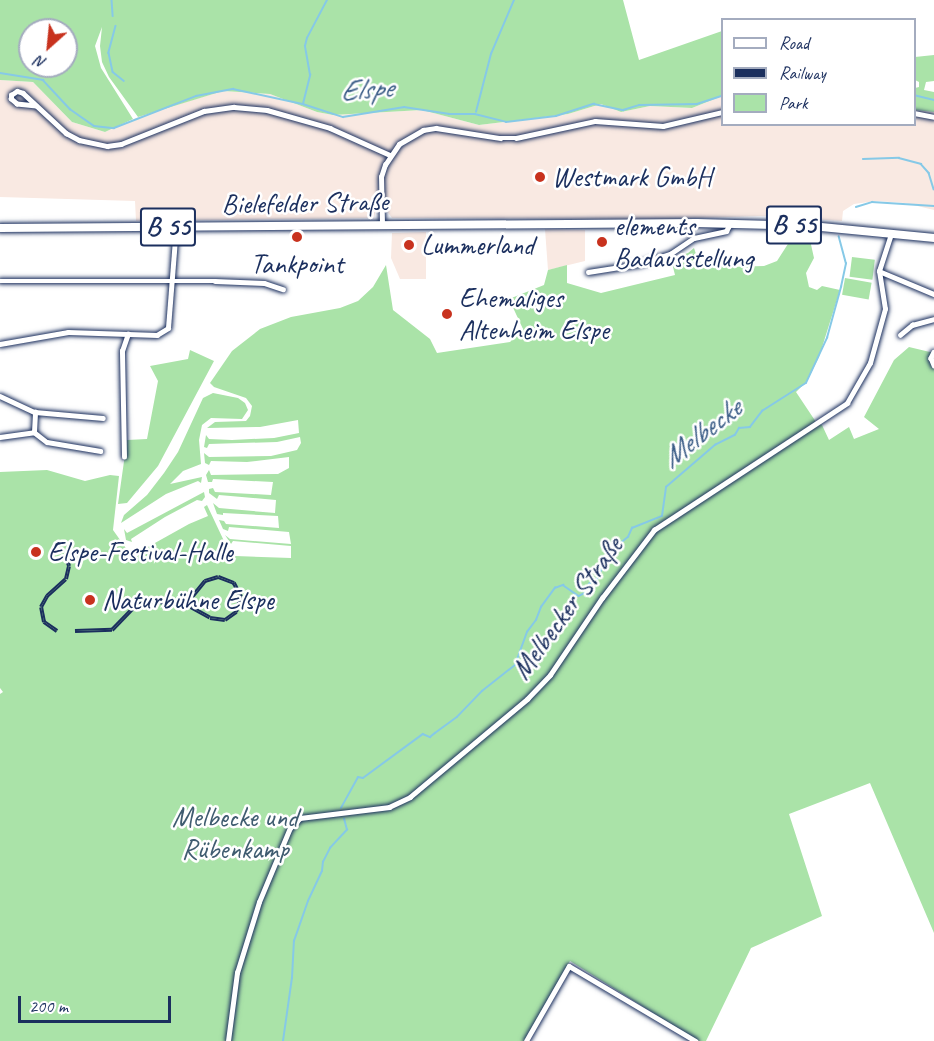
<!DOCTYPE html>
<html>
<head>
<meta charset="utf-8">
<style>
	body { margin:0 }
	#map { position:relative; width:934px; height:1041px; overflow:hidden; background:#fff; font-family:Caveat,sans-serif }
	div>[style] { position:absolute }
	.built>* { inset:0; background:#f9e9e2 }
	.green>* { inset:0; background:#aae3a8; transform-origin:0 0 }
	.stream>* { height:1.5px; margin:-0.75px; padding:0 0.75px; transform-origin:0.75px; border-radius:0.75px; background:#86c9e7 }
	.roads { filter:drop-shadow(0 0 2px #1b2f5e) drop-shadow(0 0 2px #1b2f5e) }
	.street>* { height:4.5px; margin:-2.25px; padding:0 2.25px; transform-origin:2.25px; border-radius:2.25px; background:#fff }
	.primary>* { height:8px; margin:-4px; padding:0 4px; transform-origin:4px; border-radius:4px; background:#fff }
	.rail>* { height:4px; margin-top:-2px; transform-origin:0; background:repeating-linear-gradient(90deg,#fff 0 4.5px,#1b2f5e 0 9px); box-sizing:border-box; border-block:2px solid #1b2f5e }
	.dots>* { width:16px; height:16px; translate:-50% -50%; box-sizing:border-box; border:3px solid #fff; border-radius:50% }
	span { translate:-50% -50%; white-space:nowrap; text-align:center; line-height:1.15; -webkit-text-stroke:5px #fff; paint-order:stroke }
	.shield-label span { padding:2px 4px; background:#fff; border:2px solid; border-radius:4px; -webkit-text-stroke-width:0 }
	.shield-label { font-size:27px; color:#1b2f5e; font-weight:700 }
	.poi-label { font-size:28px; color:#1b2f5e }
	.left { translate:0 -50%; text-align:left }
	.street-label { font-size:28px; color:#1b2f5e }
	.park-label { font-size:28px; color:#3f5c70 }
	.water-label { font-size:30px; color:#3b5d87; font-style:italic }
	.legend { position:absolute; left:721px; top:18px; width:195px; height:108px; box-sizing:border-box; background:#fff; border:2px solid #a4acbf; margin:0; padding:8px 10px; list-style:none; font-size:18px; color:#1b2f5e }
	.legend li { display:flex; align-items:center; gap:12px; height:30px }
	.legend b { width:30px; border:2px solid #a4acbf }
	.north { position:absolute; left:18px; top:18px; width:60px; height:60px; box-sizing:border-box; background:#fff; border:2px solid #a4acbf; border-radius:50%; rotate:207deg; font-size:16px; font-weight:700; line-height:24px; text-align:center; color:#1b2f5e }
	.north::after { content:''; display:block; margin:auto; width:21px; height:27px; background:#c8321e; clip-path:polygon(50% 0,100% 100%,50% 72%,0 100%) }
	.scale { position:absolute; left:18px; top:996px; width:153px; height:27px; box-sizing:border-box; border:3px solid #1b2f5e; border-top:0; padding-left:8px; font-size:18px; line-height:21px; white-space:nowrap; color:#1b2f5e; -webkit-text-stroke:4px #fff; paint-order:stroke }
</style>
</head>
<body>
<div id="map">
	<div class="built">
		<i style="clip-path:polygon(0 80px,33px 82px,72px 122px,105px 132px,145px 114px,223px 91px,270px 94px,317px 112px,333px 115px,422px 110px,479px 125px,568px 114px,601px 104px,621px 112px,650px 106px,692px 108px,722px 96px,722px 124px,914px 124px,915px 110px,934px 112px,934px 210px,905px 203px,876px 201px,854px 204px,843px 211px,842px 221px,761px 216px,668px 219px,392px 218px,386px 210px,376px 209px,374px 218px,136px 221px,135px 201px,0 197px)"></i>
		<i style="clip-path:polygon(545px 229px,585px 230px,585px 261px,548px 270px)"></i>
		<i style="clip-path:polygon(426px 232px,426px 279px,400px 279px,391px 258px,392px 233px)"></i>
	</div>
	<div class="green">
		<i style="clip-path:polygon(evenodd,0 0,623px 0,639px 60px,722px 31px,722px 96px,692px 108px,650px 106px,621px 112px,601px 104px,568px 114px,479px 125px,422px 110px,333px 115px,317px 112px,270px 94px,223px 91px,138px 117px,109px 77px,102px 62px,100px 46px,102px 27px,95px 46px,101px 68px,133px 119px,105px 132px,72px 122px,33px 82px,0 80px,0 0,30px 30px,66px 30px,66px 66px,30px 66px,30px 30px)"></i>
		<i style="clip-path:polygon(934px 55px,934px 81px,926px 82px,924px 90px,934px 92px,934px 112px,915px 110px,915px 88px,919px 87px,919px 82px,915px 80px,915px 57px)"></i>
		<i style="clip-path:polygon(795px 233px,800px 233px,806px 240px,810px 240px,814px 258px,806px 273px,809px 287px,817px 290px,822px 286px,840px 290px,819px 357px,807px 381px,796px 392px,816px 422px,822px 425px,829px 440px,849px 427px,854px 439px,879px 429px,864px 417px,894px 360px,909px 347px,934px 353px,934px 933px,870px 783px,789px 814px,822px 916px,751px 948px,706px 1041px,698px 1041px,570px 961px,524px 1041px,0 1041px,0 694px,3px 692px,0 688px,0 472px,47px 470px,85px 481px,110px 475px,119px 476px,113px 530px,133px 558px,138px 556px,137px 553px,189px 524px,208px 516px,204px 507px,207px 505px,224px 541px,235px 556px,291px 558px,291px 546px,233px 541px,231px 544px,225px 535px,230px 539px,291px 544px,289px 532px,229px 527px,228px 531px,223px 529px,219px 520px,224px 521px,226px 524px,279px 528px,278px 516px,223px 513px,223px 515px,217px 514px,213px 503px,219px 508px,275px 513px,276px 500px,219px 495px,217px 499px,209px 493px,209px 489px,213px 488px,215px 492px,271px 495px,273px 482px,213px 479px,212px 482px,208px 482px,206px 475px,209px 470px,211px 475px,278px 474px,289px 468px,289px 457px,247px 462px,211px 461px,209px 465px,205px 463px,204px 453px,209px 457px,271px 456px,297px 450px,301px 443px,300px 437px,277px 442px,209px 444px,207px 448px,204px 447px,206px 435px,209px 439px,232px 440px,274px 438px,299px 433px,298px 420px,260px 427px,207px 428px,215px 422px,246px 421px,250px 416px,252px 406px,246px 398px,214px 387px,210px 383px,232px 351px,260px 329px,291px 317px,340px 308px,358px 301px,373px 287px,386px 265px,393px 310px,430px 339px,437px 353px,510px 342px,523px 329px,509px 299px,544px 285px,548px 270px,567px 265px,567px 283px,601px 293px,675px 275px,671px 259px,688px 253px,694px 248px,698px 260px,702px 263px,729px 267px,764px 266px,777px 261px)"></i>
		<i style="left:852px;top:257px;width:23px;height:20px;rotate:7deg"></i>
		<i style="left:845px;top:278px;width:27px;height:17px;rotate:10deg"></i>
		<i style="clip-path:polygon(190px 350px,214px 361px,158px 466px,127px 503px,118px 504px,127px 440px,147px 439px,158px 381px,150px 366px,188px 359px)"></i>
		<i style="clip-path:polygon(213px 393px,238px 398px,245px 403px,248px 410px,242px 419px,211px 418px,202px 425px,199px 440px,201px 464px,183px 471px,170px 484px,202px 477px,201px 483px,198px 481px,166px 494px,121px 523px,124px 515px,147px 495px,164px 473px,178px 452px,203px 398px)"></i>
		<i style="clip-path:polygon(204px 492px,205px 497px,202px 501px,197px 500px,165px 517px,131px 539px,132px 542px,126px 540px,124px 529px,127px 533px)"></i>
	</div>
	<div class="stream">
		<i style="left:112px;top:0;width:16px;rotate:86deg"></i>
		<i style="left:116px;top:26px;width:28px;rotate:105deg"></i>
		<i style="left:109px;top:53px;width:19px;rotate:78deg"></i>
		<i style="left:113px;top:72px;width:14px;rotate:39deg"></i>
		<i style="left:0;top:73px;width:44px;rotate:9.2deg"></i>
		<i style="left:43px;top:80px;width:40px;rotate:47deg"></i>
		<i style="left:70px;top:109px;width:29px;rotate:35deg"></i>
		<i style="left:94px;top:126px;width:20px;rotate:6deg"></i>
		<i style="left:114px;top:128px;width:88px;rotate:-21.3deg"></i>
		<i style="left:196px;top:96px;width:38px;rotate:-11deg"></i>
		<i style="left:233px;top:89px;width:72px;rotate:12.1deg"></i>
		<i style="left:303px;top:104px;width:42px;rotate:18deg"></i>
		<i style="left:343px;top:117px;width:62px;rotate:-9.3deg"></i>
		<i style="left:404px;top:107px;width:46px;rotate:8.8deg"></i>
		<i style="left:449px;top:114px;width:26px"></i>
		<i style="left:475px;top:114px;width:32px;rotate:14deg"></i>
		<i style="left:506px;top:122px;width:50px;rotate:-6.8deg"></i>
		<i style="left:556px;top:116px;width:40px;rotate:-18deg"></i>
		<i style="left:594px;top:104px;width:30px;rotate:12deg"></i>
		<i style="left:623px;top:110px;width:17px;rotate:-17deg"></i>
		<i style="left:639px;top:105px;width:58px;rotate:-1deg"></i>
		<i style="left:697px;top:104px;width:26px;rotate:-18deg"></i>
		<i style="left:914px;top:95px;width:21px;rotate:14deg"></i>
		<i style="left:303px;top:104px;width:30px;rotate:-76deg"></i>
		<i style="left:310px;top:75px;width:29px;rotate:-100deg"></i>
		<i style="left:305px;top:46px;width:8px;rotate:-76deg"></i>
		<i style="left:307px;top:38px;width:43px;rotate:-62.2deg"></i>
		<i style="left:476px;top:112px;width:60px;rotate:-75.5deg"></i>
		<i style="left:491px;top:54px;width:59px;rotate:-66.9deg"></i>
		<i style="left:863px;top:159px;width:36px;rotate:-2deg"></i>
		<i style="left:899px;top:158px;width:23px;rotate:15deg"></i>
		<i style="left:921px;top:164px;width:12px;rotate:48deg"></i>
		<i style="left:929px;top:173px;width:17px;rotate:73deg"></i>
		<i style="left:856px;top:207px;width:17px;rotate:-17deg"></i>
		<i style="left:872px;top:202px;width:62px;rotate:3.7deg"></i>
		<i style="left:341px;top:808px;width:35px;rotate:-61deg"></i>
		<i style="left:358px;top:777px;width:5px;rotate:11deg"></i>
		<i style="left:363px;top:778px;width:74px;rotate:-36.3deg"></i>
		<i style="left:423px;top:734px;width:8px;rotate:23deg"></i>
		<i style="left:430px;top:737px;width:6px;rotate:-39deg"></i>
		<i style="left:435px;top:733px;width:27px;rotate:-36deg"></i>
		<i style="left:457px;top:717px;width:36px;rotate:-46deg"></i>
		<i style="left:482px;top:691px;width:42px;rotate:-38.2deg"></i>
		<i style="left:515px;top:665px;width:35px;rotate:-70deg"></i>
		<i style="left:527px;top:632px;width:15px;rotate:-53deg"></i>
		<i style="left:536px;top:620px;width:14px;rotate:-69deg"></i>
		<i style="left:541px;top:607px;width:24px;rotate:-54deg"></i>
		<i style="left:555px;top:588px;width:9px;rotate:-21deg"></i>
		<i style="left:563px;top:585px;width:19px;rotate:35deg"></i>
		<i style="left:579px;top:596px;width:9px;rotate:-27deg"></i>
		<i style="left:587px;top:592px;width:8px;rotate:-76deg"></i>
		<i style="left:589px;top:584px;width:9px;rotate:-32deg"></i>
		<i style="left:597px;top:579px;width:17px;rotate:-65deg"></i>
		<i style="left:604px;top:564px;width:24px;rotate:-54deg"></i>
		<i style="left:618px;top:545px;width:13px;rotate:-39deg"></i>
		<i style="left:628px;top:537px;width:10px;rotate:-66deg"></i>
		<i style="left:632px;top:528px;width:32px;rotate:-22deg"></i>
		<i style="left:662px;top:516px;width:29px;rotate:-82deg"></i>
		<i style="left:666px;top:487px;width:65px;rotate:-40.6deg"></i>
		<i style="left:715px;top:445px;width:22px;rotate:-27deg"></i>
		<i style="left:735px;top:435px;width:8px;rotate:-60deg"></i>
		<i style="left:739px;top:428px;width:11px;rotate:-5deg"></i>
		<i style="left:750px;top:427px;width:20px;rotate:-53deg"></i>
		<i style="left:762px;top:411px;width:52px;rotate:-32.5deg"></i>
		<i style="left:806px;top:383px;width:50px;rotate:-65deg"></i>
		<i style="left:827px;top:338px;width:53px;rotate:-74.6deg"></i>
		<i style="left:841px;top:287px;width:24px;rotate:-78deg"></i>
		<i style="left:846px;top:264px;width:28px;rotate:-105deg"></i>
		<i style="left:283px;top:1041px;width:64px;rotate:-81.9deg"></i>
		<i style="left:292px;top:978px;width:37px;rotate:-87deg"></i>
		<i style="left:294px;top:941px;width:42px;rotate:-70.7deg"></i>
		<i style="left:308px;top:901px;width:33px;rotate:-65deg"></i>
		<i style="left:322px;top:871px;width:9px;rotate:-84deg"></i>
		<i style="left:323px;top:862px;width:16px;rotate:-63deg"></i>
		<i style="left:330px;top:848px;width:25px;rotate:-47deg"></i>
		<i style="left:347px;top:830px;width:11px;rotate:-105deg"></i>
	</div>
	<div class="roads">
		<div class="street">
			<i style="left:36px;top:106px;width:19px;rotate:-174deg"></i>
			<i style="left:17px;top:104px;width:8px;rotate:-140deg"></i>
			<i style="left:11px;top:99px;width:4px;rotate:-90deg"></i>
			<i style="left:11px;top:95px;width:7px;rotate:-34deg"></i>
			<i style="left:17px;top:91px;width:6px;rotate:18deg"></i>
			<i style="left:23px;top:93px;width:59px;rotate:42.9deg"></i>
			<i style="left:66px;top:133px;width:15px;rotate:28deg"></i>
			<i style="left:79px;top:140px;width:29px;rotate:12deg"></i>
			<i style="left:107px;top:146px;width:14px;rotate:-8deg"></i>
			<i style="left:121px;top:144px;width:89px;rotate:-21.7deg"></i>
			<i style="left:204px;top:111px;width:30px;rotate:-8deg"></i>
			<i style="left:234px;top:107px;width:33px;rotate:5deg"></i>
			<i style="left:267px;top:110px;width:66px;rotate:15.9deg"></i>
			<i style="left:330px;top:128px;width:66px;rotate:24.2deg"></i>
			<i style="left:914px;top:113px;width:20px;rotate:11deg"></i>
			<i style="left:382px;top:224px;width:47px;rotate:-91.2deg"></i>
			<i style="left:381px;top:177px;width:13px;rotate:-72deg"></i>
			<i style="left:385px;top:165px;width:25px;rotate:-56deg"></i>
			<i style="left:399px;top:144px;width:28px;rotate:-30deg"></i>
			<i style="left:423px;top:130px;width:13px;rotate:-9deg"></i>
			<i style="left:436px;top:128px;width:65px;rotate:8.9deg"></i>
			<i style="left:500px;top:138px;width:16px"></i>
			<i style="left:516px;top:138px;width:81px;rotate:-12.1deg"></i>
			<i style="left:595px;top:121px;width:68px;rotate:4.2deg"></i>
			<i style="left:663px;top:126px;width:61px;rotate:-13.3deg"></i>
			<i style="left:879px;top:271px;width:60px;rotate:22.7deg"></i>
			<i style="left:588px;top:272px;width:52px;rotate:-8.9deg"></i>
			<i style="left:639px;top:264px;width:33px;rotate:-18deg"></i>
			<i style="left:670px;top:254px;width:29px;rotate:-34deg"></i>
			<i style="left:694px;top:238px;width:33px;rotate:-12deg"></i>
			<i style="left:726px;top:231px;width:8px;rotate:-60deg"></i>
			<i style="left:0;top:281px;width:215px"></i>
			<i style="left:215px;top:281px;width:49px;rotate:2.3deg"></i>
			<i style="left:264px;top:283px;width:20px;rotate:18deg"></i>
			<i style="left:900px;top:335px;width:16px;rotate:-40deg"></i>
			<i style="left:912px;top:325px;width:23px;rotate:-15deg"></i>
			<i style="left:0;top:344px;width:69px;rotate:-10deg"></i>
			<i style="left:68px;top:332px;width:60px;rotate:1.9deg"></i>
			<i style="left:934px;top:352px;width:7px;rotate:117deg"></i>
			<i style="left:931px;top:358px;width:8px;rotate:67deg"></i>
			<i style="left:0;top:396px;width:38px;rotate:25deg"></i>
			<i style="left:35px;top:412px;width:68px;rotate:5deg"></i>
			<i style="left:34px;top:432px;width:20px;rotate:-87deg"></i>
			<i style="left:0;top:437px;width:34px;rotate:-8deg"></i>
			<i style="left:34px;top:432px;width:16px;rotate:38deg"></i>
			<i style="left:47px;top:442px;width:54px;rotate:9.6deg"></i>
			<i style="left:124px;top:457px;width:106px;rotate:-91.1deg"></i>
			<i style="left:122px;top:351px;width:18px;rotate:-71deg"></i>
			<i style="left:128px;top:334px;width:29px;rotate:2deg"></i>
			<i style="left:157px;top:335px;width:13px;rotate:-32deg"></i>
			<i style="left:168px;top:328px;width:101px;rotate:-85.5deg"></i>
			<i style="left:228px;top:1041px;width:69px;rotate:-82.5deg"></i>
			<i style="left:237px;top:973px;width:74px;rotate:-72.8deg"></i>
			<i style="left:259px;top:902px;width:80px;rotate:-67.3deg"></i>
			<i style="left:290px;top:828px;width:14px;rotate:-45deg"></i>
			<i style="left:300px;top:818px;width:90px;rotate:-7deg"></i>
			<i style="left:389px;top:807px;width:23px;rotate:-25deg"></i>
			<i style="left:410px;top:797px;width:153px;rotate:-39.9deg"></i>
			<i style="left:527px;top:699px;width:33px;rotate:-46deg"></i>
			<i style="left:550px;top:675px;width:93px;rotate:-56deg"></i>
			<i style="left:602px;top:598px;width:86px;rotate:-52.6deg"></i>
			<i style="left:654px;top:530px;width:231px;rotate:-33.3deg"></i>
			<i style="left:847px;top:403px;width:46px;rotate:-60.1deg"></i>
			<i style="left:870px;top:363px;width:56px;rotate:-74.5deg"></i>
			<i style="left:885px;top:309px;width:38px;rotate:-99deg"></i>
			<i style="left:879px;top:271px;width:40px;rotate:-72deg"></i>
			<i style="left:526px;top:1041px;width:86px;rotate:-60.2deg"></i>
			<i style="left:569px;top:966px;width:147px;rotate:30.6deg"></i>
		</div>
		<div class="primary">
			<i style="left:0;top:228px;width:697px;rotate:-0.41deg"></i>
			<i style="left:697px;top:223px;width:114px;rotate:1.5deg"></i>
			<i style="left:811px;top:226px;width:124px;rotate:5.6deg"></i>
		</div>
	</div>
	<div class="rail">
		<i style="left:57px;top:631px;width:16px;rotate:-145deg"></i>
		<i style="left:44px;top:622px;width:15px;rotate:-101deg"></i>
		<i style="left:41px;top:607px;width:13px;rotate:-61deg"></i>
		<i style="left:47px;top:596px;width:25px;rotate:-42deg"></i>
		<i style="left:66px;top:579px;width:13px;rotate:-77deg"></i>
		<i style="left:69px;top:566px;width:9px;rotate:-108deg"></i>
		<i style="left:75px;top:631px;width:37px;rotate:-2deg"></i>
		<i style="left:112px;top:630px;width:35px;rotate:-46deg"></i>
		<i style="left:136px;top:605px;width:14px;rotate:-17deg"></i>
		<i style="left:149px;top:601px;width:38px;rotate:6deg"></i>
		<i style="left:187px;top:605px;width:26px;rotate:29deg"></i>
		<i style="left:210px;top:618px;width:15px;rotate:8deg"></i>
		<i style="left:225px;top:620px;width:14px;rotate:-36deg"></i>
		<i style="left:236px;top:612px;width:16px;rotate:-72deg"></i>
		<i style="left:241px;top:597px;width:16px;rotate:-117deg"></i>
		<i style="left:234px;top:583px;width:17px;rotate:-159deg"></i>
		<i style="left:218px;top:577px;width:14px;rotate:163deg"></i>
		<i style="left:205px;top:581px;width:22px;rotate:129deg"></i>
		<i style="left:191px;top:598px;width:20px;rotate:169deg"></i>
	</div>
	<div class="dots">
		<i style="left:540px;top:177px;background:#c8321e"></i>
		<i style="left:297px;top:237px;background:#c8321e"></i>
		<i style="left:602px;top:242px;background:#c8321e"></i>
		<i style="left:409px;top:245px;background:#c8321e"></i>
		<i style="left:447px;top:314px;background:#c8321e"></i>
		<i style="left:36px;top:552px;background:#c8321e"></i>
		<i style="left:90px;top:600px;background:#c8321e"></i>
	</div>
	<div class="shield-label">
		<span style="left:794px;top:225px">B 55</span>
		<span style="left:168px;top:227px">B 55</span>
	</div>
	<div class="poi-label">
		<span class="left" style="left:552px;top:177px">Westmark GmbH</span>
		<span class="left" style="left:614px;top:242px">elements<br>Badausstellung</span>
		<span class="left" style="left:421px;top:245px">Lummerland</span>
		<span style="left:297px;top:264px">Tankpoint</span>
		<span class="left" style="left:459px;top:314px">Ehemaliges<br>Altenheim Elspe</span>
		<span class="left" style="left:48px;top:552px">Elspe-Festival-Halle</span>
		<span class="left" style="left:102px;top:600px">Naturbühne Elspe</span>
	</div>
	<div class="street-label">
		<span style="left:305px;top:203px;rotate:-1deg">Bielefelder Straße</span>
		<span style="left:567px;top:608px;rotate:-54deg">Melbecker Straße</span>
	</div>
	<div class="park-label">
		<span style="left:235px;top:833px">Melbecke und<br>Rübenkamp</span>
	</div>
	<div class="water-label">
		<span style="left:366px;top:89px;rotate:-4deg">Elspe</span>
		<span style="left:701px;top:433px;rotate:-38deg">Melbecke</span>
	</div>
	<ul class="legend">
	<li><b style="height:8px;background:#fff"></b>Road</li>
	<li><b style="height:8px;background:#1b2f5e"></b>Railway</li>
	<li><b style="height:16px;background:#aae3a8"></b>Park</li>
	</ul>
	<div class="north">N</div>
	<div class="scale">200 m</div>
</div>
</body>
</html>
